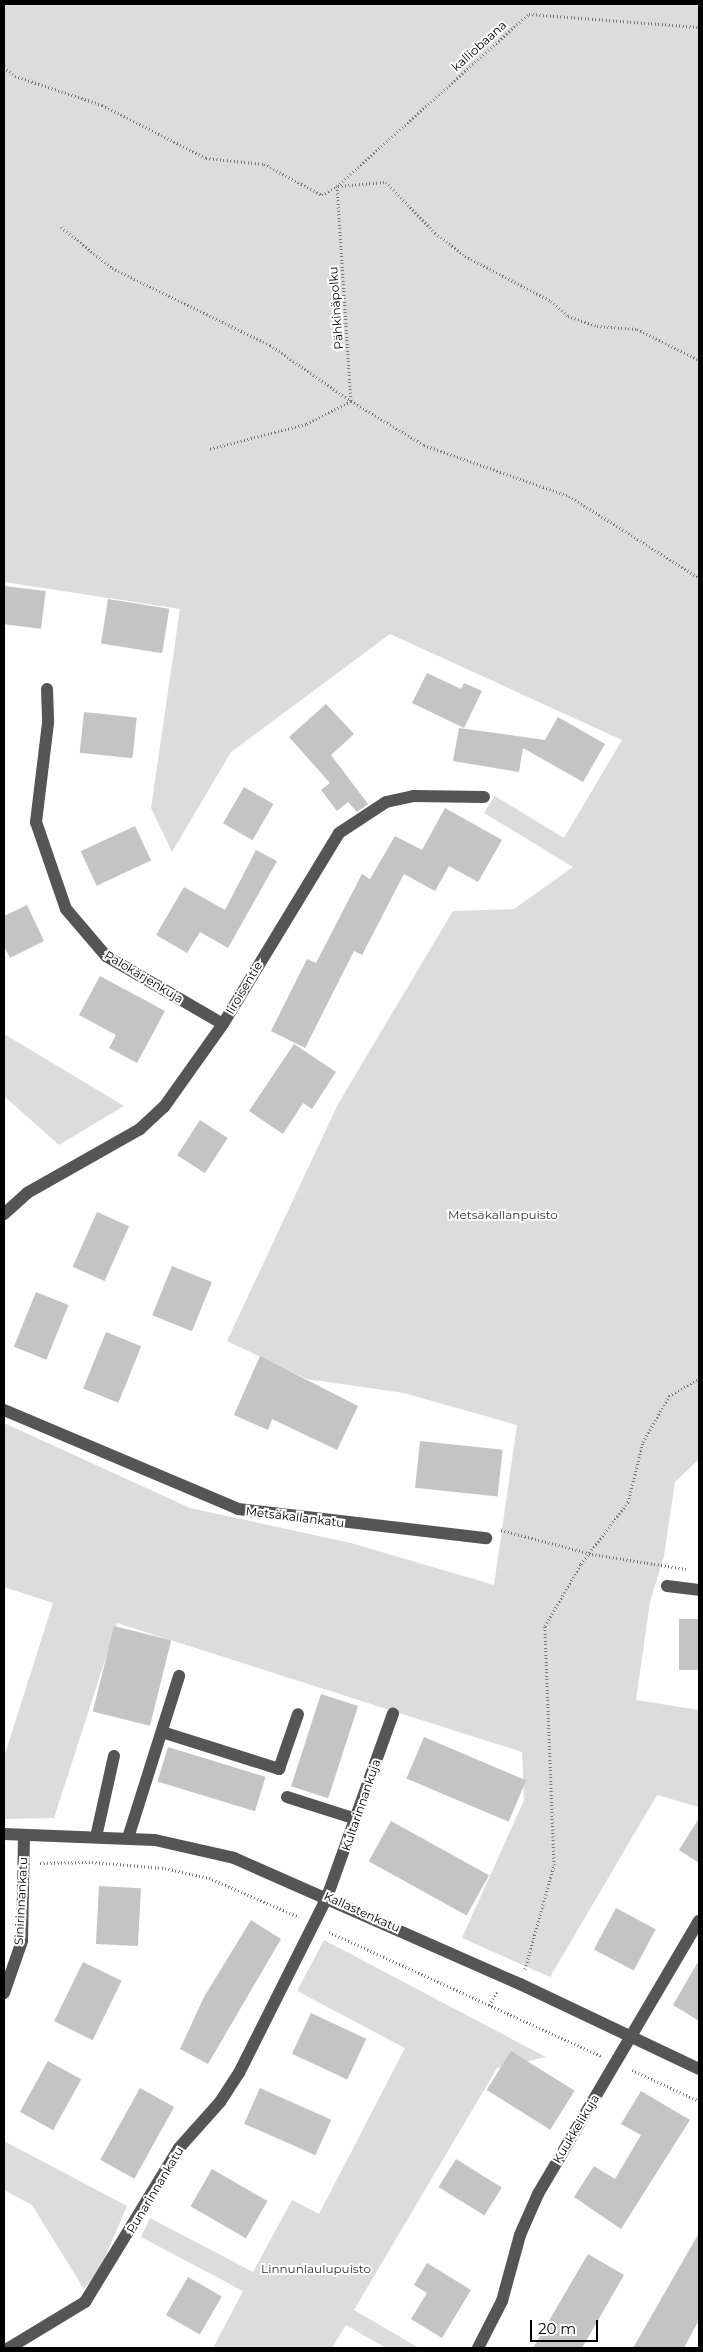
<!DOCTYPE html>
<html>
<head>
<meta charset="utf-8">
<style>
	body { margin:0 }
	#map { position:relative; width:703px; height:2352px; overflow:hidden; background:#fff; font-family:Montserrat,sans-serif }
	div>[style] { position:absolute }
	.green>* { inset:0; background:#dcdcdc }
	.building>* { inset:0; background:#c4c4c4; transform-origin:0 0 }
	.path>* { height:3px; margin-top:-1.5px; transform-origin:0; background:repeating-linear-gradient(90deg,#777 0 1px,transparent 0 3.5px) }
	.minor>* { height:12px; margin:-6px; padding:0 6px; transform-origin:6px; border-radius:6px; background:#555 }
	span { translate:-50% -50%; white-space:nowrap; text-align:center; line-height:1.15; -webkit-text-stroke:4px #fff; paint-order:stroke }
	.street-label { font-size:12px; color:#000 }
	.park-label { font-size:12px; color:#333 }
	.frame { position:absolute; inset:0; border:5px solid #000; pointer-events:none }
	.scale { position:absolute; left:530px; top:2320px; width:68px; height:22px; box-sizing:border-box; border:2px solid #000; border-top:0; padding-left:6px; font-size:15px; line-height:18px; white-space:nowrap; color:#000; -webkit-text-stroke:4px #fff; paint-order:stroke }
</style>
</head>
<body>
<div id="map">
	<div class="green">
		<i style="clip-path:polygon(4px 4px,699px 4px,699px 1459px,675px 1482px,664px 1556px,650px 1602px,636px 1700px,699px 1710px,699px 1807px,657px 1795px,550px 1977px,462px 1938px,524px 1800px,522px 1752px,117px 1623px,54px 1818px,4px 1819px,4px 1757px,53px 1603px,4px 1587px,4px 1423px,190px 1508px,351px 1543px,494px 1585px,517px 1425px,404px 1393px,307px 1379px,227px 1341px,338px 1104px,453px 911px,514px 909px,573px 867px,484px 813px,495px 796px,564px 838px,622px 740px,390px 634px,231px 752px,172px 852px,151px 808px,180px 609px,4px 582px)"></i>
		<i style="clip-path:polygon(4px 1034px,124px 1106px,59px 1145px,4px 1096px)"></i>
		<i style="clip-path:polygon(324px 1940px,546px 2057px,497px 2068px,354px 2310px,419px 2348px,386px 2348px,346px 2325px,332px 2348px,213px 2348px,243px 2291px,141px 2237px,150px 2218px,253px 2272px,292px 2200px,319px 2214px,405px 2048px,297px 1991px)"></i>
		<i style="clip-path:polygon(4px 2141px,127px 2206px,100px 2269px,84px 2289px,32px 2205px,4px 2190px)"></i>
	</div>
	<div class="building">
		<i style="left:4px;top:586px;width:42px;height:38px;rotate:7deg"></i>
		<i style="left:108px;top:599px;width:62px;height:45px;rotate:9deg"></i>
		<i style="clip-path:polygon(427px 673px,461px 689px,464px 683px,482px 691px,464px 728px,412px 703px)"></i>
		<i style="clip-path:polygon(326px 704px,354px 734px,331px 755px,368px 804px,357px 812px,348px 802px,337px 811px,321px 790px,330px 783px,289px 737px)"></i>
		<i style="left:84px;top:712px;width:53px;height:41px;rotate:6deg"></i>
		<i style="clip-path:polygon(558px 717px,605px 744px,583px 782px,523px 748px,519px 772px,453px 761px,459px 728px,545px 740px)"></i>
		<i style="left:244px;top:787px;width:34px;height:42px;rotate:30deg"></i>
		<i style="clip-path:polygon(445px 808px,502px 840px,478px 882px,449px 866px,435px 891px,404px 874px,362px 955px,354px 951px,305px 1048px,271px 1031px,307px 959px,316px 963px,362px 874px,370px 879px,395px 836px,422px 850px)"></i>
		<i style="left:135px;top:826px;width:38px;height:60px;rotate:65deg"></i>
		<i style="clip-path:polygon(256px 850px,277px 861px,228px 948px,200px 932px,187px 953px,156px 935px,184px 887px,225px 910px)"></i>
		<i style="clip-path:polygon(27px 905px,44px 941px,10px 958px,4px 946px,4px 916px)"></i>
		<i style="clip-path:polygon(100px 976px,165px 1011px,137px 1063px,109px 1048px,116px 1035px,79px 1015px)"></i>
		<i style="clip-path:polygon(294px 1044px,336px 1072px,312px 1109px,303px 1103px,283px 1134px,249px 1111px)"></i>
		<i style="left:200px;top:1120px;width:33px;height:42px;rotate:33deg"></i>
		<i style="left:97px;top:1212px;width:35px;height:60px;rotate:24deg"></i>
		<i style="left:172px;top:1266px;width:43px;height:53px;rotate:22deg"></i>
		<i style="left:36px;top:1292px;width:35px;height:59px;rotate:22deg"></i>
		<i style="left:106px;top:1332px;width:38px;height:61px;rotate:22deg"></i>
		<i style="clip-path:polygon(260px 1356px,358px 1406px,337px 1450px,272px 1419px,268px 1430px,234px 1415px)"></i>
		<i style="left:420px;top:1441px;width:83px;height:47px;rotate:6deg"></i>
		<i style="left:699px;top:1619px;width:51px;height:20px;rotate:90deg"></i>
		<i style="left:114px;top:1626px;width:59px;height:88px;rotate:14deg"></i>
		<i style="left:321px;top:1694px;width:39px;height:97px;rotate:18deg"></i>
		<i style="left:424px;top:1737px;width:111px;height:45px;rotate:23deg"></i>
		<i style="left:168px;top:1747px;width:102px;height:36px;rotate:17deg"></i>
		<i style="clip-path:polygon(699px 1818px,699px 1863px,679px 1850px)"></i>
		<i style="left:391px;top:1821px;width:112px;height:46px;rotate:29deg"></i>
		<i style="left:99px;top:1886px;width:42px;height:58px;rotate:3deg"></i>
		<i style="left:616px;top:1908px;width:45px;height:47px;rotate:28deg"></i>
		<i style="clip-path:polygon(251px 1920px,281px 1939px,208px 2064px,180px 2049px,204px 1997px)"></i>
		<i style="clip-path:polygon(699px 1960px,699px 2021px,673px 2005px)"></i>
		<i style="left:83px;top:1962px;width:43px;height:66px;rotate:26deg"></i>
		<i style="left:311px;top:2013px;width:61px;height:45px;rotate:25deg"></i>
		<i style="left:511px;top:2051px;width:75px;height:46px;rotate:32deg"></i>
		<i style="left:48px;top:2061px;width:38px;height:58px;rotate:29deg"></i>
		<i style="left:140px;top:2088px;width:39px;height:82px;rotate:29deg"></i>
		<i style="left:260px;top:2088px;width:78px;height:39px;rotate:24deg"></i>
		<i style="clip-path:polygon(641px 2091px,690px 2120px,621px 2229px,574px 2197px,594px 2166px,615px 2179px,641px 2135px,621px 2124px)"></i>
		<i style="left:456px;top:2159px;width:54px;height:33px;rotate:32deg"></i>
		<i style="left:212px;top:2169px;width:64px;height:43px;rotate:30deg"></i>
		<i style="clip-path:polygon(699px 2233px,699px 2320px,684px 2348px,633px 2348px)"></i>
		<i style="clip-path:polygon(588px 2254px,624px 2275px,582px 2348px,533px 2348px)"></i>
		<i style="clip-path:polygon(427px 2263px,471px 2290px,442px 2338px,411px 2319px,427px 2293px,414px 2285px)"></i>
		<i style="left:188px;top:2277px;width:39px;height:44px;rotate:30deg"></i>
	</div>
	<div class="path">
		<i style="left:4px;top:67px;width:14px;rotate:39deg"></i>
		<i style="left:15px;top:76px;width:92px;rotate:18.4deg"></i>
		<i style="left:102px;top:105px;width:117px;rotate:27deg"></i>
		<i style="left:206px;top:158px;width:58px;rotate:5.9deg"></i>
		<i style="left:264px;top:164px;width:66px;rotate:28.1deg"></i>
		<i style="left:322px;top:195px;width:17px;rotate:-31deg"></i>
		<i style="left:337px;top:186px;width:215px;rotate:86.3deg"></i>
		<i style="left:351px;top:401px;width:85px;rotate:31.1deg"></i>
		<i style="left:424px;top:445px;width:154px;rotate:19.4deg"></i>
		<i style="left:569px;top:496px;width:154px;rotate:32.2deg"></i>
		<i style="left:337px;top:186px;width:258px;rotate:-41.9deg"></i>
		<i style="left:529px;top:14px;width:170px;rotate:4.4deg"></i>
		<i style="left:338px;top:186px;width:48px;rotate:-4.8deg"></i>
		<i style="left:386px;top:182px;width:71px;rotate:46.1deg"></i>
		<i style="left:435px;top:233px;width:38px;rotate:37deg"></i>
		<i style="left:465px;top:256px;width:97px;rotate:27.6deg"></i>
		<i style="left:551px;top:301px;width:23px;rotate:41deg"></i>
		<i style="left:568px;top:316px;width:31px;rotate:19deg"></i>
		<i style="left:597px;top:326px;width:40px;rotate:4.3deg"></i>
		<i style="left:637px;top:329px;width:69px;rotate:26.6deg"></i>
		<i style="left:61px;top:227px;width:65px;rotate:38.8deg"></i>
		<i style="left:112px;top:268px;width:176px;rotate:26deg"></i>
		<i style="left:270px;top:345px;width:98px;rotate:34.7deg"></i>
		<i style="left:351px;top:401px;width:51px;rotate:152.9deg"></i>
		<i style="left:306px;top:424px;width:100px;rotate:165.5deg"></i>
		<i style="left:501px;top:1530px;width:94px;rotate:14.8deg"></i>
		<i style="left:592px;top:1554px;width:95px;rotate:9.1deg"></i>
		<i style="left:40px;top:1863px;width:52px;rotate:-1.1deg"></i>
		<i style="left:92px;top:1862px;width:73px;rotate:4.7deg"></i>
		<i style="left:165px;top:1868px;width:45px;rotate:12.8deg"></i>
		<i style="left:209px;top:1878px;width:98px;rotate:23.4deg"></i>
		<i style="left:329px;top:1932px;width:299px;rotate:24.5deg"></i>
		<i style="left:525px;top:1969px;width:108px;rotate:-74.4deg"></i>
		<i style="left:554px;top:1865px;width:239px;rotate:-92.2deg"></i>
		<i style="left:545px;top:1626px;width:72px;rotate:-59.9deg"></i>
		<i style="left:581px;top:1564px;width:78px;rotate:-52.8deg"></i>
		<i style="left:628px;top:1502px;width:62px;rotate:-76deg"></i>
		<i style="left:643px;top:1442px;width:53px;rotate:-60.5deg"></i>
		<i style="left:669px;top:1396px;width:34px;rotate:-30deg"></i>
		<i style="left:489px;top:2005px;width:17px;rotate:-57deg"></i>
		<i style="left:632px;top:2070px;width:74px;rotate:24.8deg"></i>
	</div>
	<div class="minor">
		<i style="left:47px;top:689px;width:34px;rotate:88deg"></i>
		<i style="left:48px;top:723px;width:100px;rotate:96.9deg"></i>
		<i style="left:36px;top:822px;width:92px;rotate:71deg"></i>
		<i style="left:66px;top:909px;width:62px;rotate:49.6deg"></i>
		<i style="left:106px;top:956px;width:135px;rotate:30.2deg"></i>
		<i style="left:4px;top:1214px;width:31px;rotate:-42deg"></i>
		<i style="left:27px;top:1193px;width:130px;rotate:-29.5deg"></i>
		<i style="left:140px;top:1129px;width:33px;rotate:-43deg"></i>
		<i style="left:164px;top:1107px;width:102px;rotate:-54.6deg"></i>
		<i style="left:223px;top:1024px;width:223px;rotate:-58.7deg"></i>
		<i style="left:339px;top:833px;width:56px;rotate:-33.4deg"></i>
		<i style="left:386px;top:802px;width:29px;rotate:-12deg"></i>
		<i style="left:414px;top:796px;width:70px;rotate:0.8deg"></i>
		<i style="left:4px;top:1410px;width:254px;rotate:22.9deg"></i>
		<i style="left:238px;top:1509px;width:250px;rotate:6.7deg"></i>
		<i style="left:667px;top:1586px;width:32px;rotate:7deg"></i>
		<i style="left:162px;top:1732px;width:123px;rotate:17.5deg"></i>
		<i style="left:279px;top:1769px;width:58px;rotate:-70.9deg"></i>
		<i style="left:287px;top:1797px;width:72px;rotate:17.7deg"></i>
		<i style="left:4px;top:1834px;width:151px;rotate:2.3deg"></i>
		<i style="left:155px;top:1840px;width:81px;rotate:12.8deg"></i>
		<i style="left:234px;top:1858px;width:313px;rotate:23.8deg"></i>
		<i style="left:520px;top:1984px;width:198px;rotate:25.4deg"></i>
		<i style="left:96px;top:1837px;width:83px;rotate:-77.5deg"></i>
		<i style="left:128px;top:1838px;width:170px;rotate:-72.5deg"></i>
		<i style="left:4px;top:1993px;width:55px;rotate:-70.9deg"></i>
		<i style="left:22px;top:1941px;width:105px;rotate:-88.9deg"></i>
		<i style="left:9px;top:2348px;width:89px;rotate:-31.2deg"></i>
		<i style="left:85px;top:2302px;width:180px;rotate:-58.6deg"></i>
		<i style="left:179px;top:2148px;width:62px;rotate:-48.3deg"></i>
		<i style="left:220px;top:2102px;width:35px;rotate:-57deg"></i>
		<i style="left:239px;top:2073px;width:197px;rotate:-63.4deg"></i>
		<i style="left:327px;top:1897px;width:195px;rotate:-70.2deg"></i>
		<i style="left:478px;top:2348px;width:53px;rotate:-62.9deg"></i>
		<i style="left:502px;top:2301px;width:68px;rotate:-74.7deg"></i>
		<i style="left:520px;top:2235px;width:45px;rotate:-66.3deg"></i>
		<i style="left:538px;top:2194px;width:317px;rotate:-59.5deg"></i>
	</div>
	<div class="street-label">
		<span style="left:479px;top:46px;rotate:-42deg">kalliobaana</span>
		<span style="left:336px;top:308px;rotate:-94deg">Pähkinäpolku</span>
		<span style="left:144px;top:977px;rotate:31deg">Palokärjenkuja</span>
		<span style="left:244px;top:988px;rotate:-59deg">Iiroisentie</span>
		<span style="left:295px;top:1517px;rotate:7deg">Metsäkallankatu</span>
		<span style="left:361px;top:1805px;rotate:-71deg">Kultarinnankuja</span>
		<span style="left:21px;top:1901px;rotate:-87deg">Sinirinnankatu</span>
		<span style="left:362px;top:1912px;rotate:24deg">Kallastenkatu</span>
		<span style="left:576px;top:2129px;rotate:-59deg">Kuukkelikuja</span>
		<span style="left:155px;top:2190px;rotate:-59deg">Punarinnankatu</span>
	</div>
	<div class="park-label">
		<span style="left:503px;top:1215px">Metsäkallanpuisto</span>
		<span style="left:316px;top:2269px">Linnunlaulupuisto</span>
	</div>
	<div class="frame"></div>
	<div class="scale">20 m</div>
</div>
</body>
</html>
